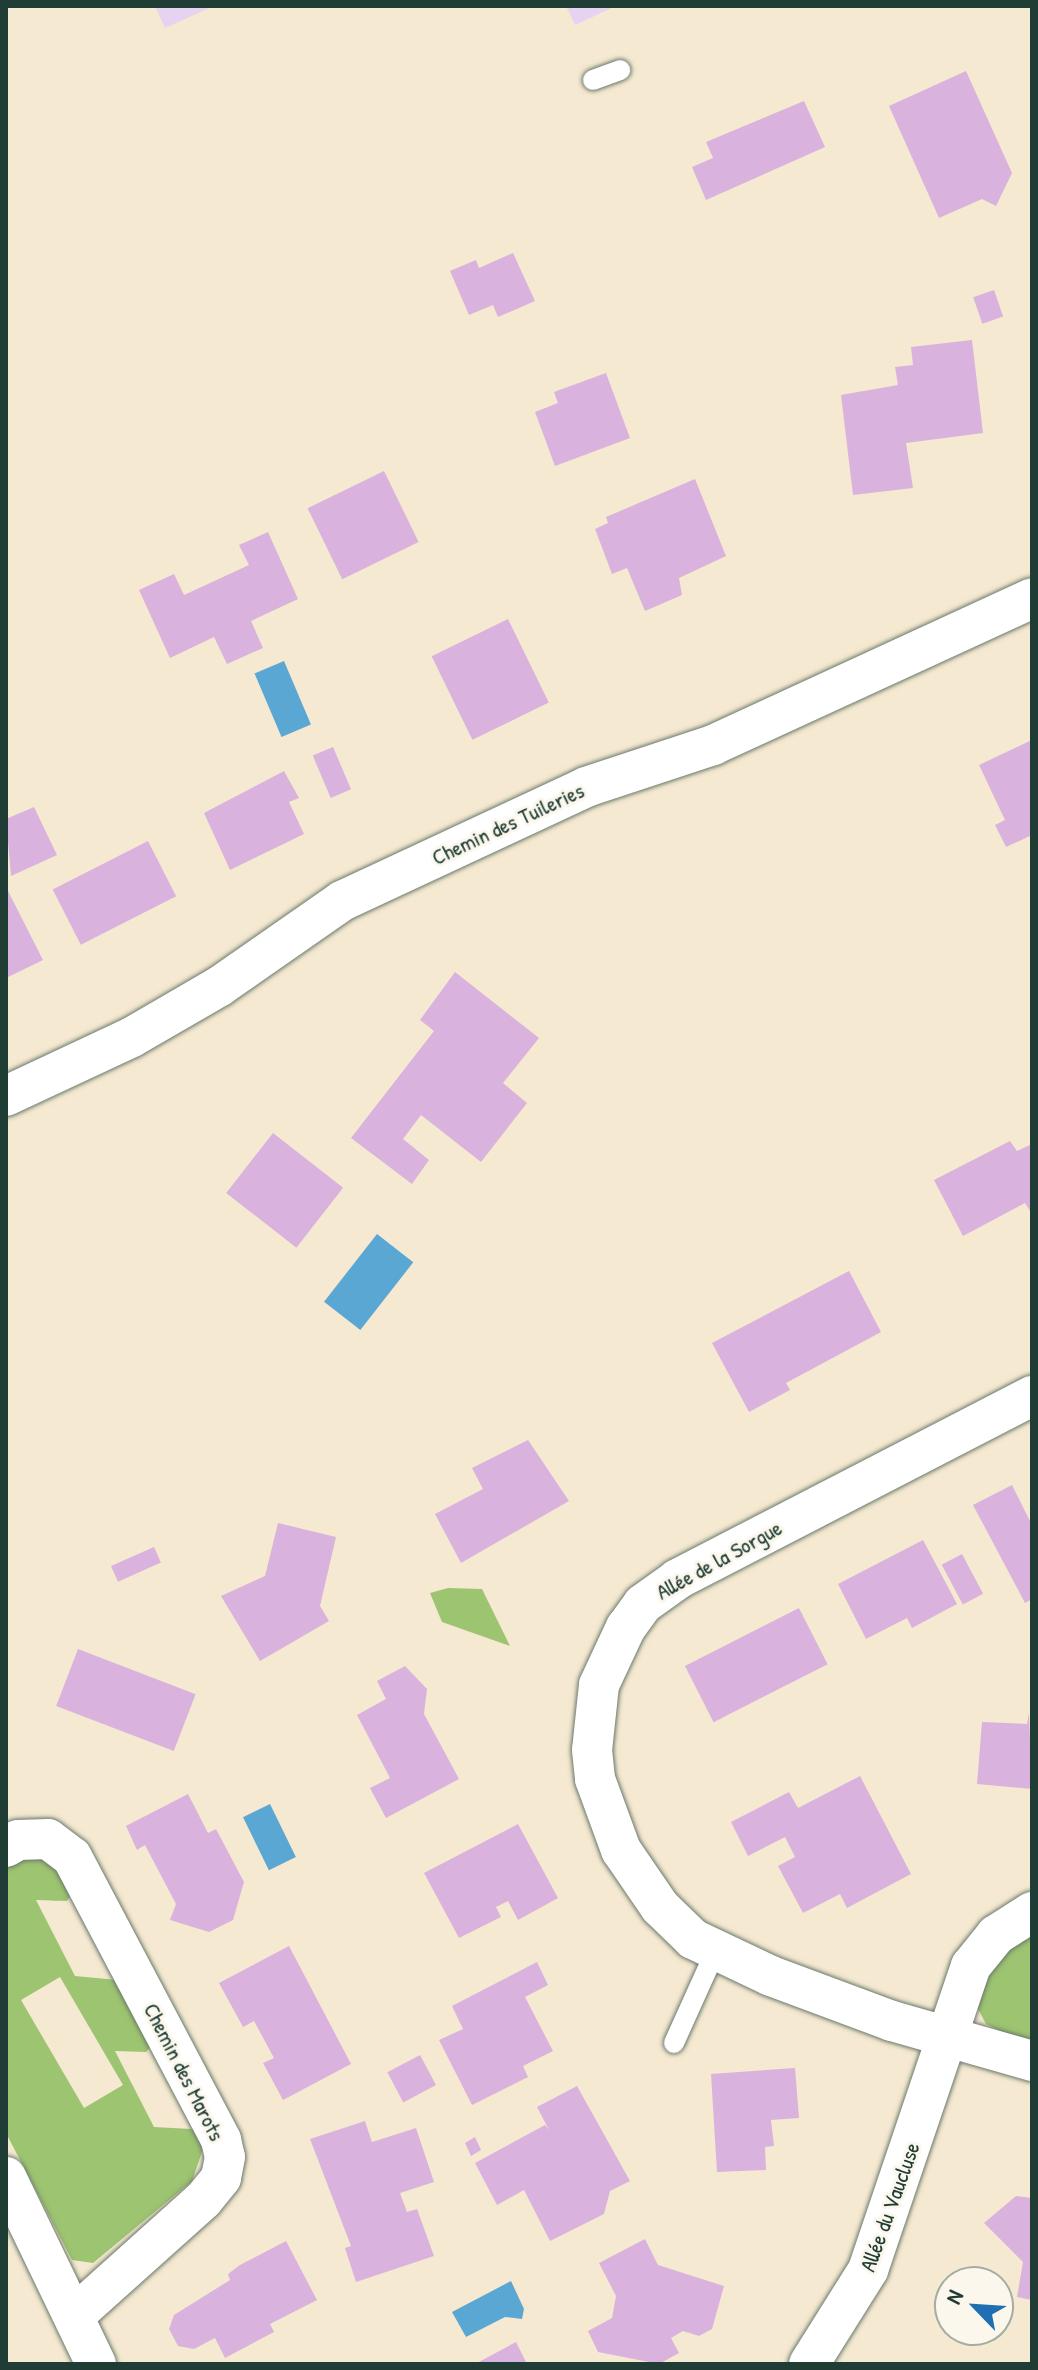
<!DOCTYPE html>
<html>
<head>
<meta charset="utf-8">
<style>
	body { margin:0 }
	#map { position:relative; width:1038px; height:2370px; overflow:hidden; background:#f5e9d1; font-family:"Patrick Hand",sans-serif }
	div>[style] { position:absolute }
	.built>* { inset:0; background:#e5d3f1 }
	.green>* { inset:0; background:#9dc470 }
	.water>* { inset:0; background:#5ba7d4; transform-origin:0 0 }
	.building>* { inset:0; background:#d9b3dd; transform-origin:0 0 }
	.roads { filter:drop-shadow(0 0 2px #6a796b) drop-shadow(0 0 2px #6a796b) }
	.lane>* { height:20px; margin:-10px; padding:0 10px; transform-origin:10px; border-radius:10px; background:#fff }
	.street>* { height:40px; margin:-20px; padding:0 20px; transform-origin:20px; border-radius:20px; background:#fff }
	span { translate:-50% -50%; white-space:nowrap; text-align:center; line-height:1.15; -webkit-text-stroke:6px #fbf7ec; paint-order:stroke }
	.street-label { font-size:22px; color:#1f3d34 }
	.frame { position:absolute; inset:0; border:8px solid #1f3d34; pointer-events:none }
	.north { position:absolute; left:934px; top:2266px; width:80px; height:80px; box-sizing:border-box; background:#fbf7ec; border:2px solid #a3ada2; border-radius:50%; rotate:295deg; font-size:22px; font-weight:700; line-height:32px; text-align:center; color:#1f3d34 }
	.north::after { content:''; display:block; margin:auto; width:28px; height:36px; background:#1f6fb2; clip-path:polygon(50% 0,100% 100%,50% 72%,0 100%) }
</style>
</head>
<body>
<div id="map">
	<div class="built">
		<i style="clip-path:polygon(155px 6px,214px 6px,165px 28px)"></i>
		<i style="clip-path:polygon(566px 6px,616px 6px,575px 25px)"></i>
	</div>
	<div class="green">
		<i style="clip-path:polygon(448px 1588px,482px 1589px,510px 1646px,442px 1622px,430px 1593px)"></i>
		<i style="clip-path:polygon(evenodd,48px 1854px,73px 1892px,67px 1901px,36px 1900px,75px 1976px,117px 1980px,152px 2045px,146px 2052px,115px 2051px,154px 2127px,191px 2129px,200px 2134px,204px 2146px,192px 2181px,93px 2263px,72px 2260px,6px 2133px,6px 1857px,48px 1854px,60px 1977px,123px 2085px,84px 2108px,21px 2000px,60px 1977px)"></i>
		<i style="clip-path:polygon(1032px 1930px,1032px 2047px,986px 2024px,975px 2003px,991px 1965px)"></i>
	</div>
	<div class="water">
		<i style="left:284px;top:661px;width:69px;height:32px;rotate:67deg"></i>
		<i style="left:377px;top:1234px;width:46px;height:86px;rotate:38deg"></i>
		<i style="left:270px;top:1804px;width:59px;height:30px;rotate:64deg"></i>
		<i style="clip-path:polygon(511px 2281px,524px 2309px,522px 2319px,505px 2317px,466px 2337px,452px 2312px)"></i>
	</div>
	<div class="building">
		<i style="clip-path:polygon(966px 71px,1012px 173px,996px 206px,982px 199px,939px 218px,889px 106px)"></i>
		<i style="clip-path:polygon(804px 101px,825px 147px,706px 200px,692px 167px,713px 158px,706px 142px)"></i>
		<i style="clip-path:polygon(513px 253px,535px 301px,498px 317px,493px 305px,469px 315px,450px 271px,476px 260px,479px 268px)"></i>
		<i style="left:994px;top:290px;width:28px;height:22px;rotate:71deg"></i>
		<i style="clip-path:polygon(972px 340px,983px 433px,906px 443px,913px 488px,853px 495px,841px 395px,898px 385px,895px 367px,913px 365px,911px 347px)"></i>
		<i style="clip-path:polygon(606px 373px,630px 438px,555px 466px,535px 412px,558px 403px,554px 392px)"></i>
		<i style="left:384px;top:471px;width:79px;height:85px;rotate:64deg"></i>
		<i style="clip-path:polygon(695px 479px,726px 556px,679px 578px,682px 595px,645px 611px,627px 568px,612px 574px,595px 529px,608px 523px,606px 517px)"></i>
		<i style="clip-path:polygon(268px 532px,298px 599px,251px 621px,263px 648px,227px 664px,214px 637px,170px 658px,139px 590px,174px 574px,184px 595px,249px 565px,239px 545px)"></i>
		<i style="left:508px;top:619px;width:93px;height:85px;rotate:64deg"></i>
		<i style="clip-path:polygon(1032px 740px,1032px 835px,1006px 847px,995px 825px,1005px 820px,979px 765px)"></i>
		<i style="left:333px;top:747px;width:46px;height:22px;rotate:67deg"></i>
		<i style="clip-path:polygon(284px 771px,299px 798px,289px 802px,304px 834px,230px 870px,204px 813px)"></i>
		<i style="clip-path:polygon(34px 807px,57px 855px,11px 876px,6px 819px)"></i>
		<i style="left:148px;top:841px;width:62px;height:107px;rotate:63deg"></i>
		<i style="clip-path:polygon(6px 887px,43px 960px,6px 978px)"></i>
		<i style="clip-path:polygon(455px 972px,539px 1038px,503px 1083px,527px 1103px,481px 1162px,421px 1115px,403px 1139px,429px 1160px,412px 1184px,351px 1138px,434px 1031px,420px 1020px)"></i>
		<i style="left:273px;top:1133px;width:89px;height:76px;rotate:38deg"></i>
		<i style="clip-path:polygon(1010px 1141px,1017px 1151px,1032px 1144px,1032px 1214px,1025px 1203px,963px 1236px,934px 1180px)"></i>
		<i style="clip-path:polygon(849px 1271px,881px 1332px,786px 1383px,790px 1390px,749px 1412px,712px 1343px)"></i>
		<i style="clip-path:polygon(528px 1440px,569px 1501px,461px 1563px,435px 1514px,483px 1489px,472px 1468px)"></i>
		<i style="clip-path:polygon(1012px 1485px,1032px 1525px,1032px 1599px,1025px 1603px,973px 1505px)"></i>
		<i style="clip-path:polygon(278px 1523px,336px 1537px,320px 1606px,329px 1621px,260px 1661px,221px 1596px,265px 1576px)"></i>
		<i style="clip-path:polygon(923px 1540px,957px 1604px,912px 1628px,907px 1618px,866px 1639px,838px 1584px)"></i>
		<i style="left:154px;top:1547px;width:17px;height:47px;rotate:66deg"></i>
		<i style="left:962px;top:1554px;width:45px;height:23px;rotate:62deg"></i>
		<i style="left:799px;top:1608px;width:63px;height:128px;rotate:63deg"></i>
		<i style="left:78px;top:1649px;width:126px;height:61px;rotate:21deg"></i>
		<i style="clip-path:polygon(405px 1666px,427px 1689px,424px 1714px,459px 1779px,386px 1818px,370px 1788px,390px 1778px,357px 1715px,386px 1699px,377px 1681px)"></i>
		<i style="clip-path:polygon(1029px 1713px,1032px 1789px,977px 1784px,982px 1722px,1027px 1724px)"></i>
		<i style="clip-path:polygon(860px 1776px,911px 1874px,847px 1908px,840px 1894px,803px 1913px,778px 1866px,795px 1857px,785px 1837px,748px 1856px,731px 1822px,789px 1792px,798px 1808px)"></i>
		<i style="clip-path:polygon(188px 1794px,208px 1833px,216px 1829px,244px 1882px,233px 1920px,209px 1932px,170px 1920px,176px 1904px,145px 1845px,137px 1850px,126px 1826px)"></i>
		<i style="clip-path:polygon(518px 1824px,558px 1898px,518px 1920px,508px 1901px,496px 1907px,501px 1917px,459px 1938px,424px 1873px)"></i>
		<i style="clip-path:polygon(289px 1946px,351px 2064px,283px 2100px,263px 2063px,274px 2058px,254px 2021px,243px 2027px,219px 1983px)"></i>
		<i style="clip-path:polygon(537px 1962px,548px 1985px,525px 1997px,553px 2051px,523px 2066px,528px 2077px,472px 2105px,439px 2040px,463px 2029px,452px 2006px)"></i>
		<i style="left:420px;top:2055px;width:34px;height:37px;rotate:62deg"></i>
		<i style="clip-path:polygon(795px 2068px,799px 2118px,771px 2120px,774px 2146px,765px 2147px,766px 2170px,717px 2172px,711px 2074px)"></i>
		<i style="clip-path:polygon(577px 2086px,630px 2181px,610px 2191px,604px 2214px,550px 2241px,524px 2190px,497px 2205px,475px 2163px,545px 2125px,549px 2130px,537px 2107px)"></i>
		<i style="clip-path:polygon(365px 2121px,372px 2142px,416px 2128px,434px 2182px,400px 2193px,407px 2212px,417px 2209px,434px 2256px,356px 2282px,345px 2248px,351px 2246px,310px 2139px)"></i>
		<i style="clip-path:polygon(475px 2137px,481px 2150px,471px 2156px,465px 2143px)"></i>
		<i style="clip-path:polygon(1016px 2196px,1032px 2198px,1032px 2300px,1017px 2297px,1023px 2262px,984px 2223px)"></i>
		<i style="clip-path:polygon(645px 2239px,658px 2265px,724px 2286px,712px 2329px,699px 2336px,683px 2331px,671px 2338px,679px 2353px,659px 2364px,598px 2352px,588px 2331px,612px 2318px,616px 2296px,599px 2263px)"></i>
		<i style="clip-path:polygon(286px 2241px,317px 2300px,270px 2324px,274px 2332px,225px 2358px,215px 2338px,194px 2349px,178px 2346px,169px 2329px,174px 2315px,230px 2280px,228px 2274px,240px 2265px)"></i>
		<i style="clip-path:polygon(516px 2342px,527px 2364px,475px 2364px)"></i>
	</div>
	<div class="roads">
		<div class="lane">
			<i style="left:593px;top:80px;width:29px;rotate:-20deg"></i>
			<i style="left:674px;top:2043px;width:100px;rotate:-65.7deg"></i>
		</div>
		<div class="street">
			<i style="left:6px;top:1096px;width:139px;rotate:-25.1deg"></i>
			<i style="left:132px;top:1037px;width:102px;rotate:-30.1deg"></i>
			<i style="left:220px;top:986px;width:149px;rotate:-34.9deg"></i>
			<i style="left:342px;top:901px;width:269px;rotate:-25deg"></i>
			<i style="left:586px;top:787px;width:134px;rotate:-18.3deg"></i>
			<i style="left:713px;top:745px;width:351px;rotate:-24.7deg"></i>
			<i style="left:1032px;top:1396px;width:399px;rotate:152.7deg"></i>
			<i style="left:678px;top:1579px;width:43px;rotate:144.5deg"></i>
			<i style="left:643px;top:1604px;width:29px;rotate:126deg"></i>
			<i style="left:626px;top:1627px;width:64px;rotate:115deg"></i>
			<i style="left:599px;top:1685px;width:65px;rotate:96.1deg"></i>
			<i style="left:592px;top:1750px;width:29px;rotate:84deg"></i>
			<i style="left:595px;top:1779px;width:76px;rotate:69.9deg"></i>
			<i style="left:621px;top:1850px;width:69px;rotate:55.6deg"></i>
			<i style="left:660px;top:1907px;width:46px;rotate:44.1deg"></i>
			<i style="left:693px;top:1939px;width:86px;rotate:25.4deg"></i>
			<i style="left:771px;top:1976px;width:129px;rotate:20.4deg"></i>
			<i style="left:892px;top:2021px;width:146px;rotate:15.9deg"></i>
			<i style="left:6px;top:1847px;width:14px;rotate:-30deg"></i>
			<i style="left:18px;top:1840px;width:30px;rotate:-2deg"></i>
			<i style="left:48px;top:1839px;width:30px;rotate:37deg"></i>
			<i style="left:72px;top:1857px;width:320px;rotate:62.2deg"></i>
			<i style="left:221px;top:2140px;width:17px;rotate:77deg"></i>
			<i style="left:225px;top:2157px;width:21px;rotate:101deg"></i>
			<i style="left:221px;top:2178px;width:28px;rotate:129deg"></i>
			<i style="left:203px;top:2200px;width:172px;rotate:138.1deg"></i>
			<i style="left:6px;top:2177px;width:208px;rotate:64.3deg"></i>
			<i style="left:809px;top:2364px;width:111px;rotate:-57.9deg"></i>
			<i style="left:868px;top:2270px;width:321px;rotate:-71.3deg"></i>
			<i style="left:971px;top:1966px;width:40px;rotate:-51deg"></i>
			<i style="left:996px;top:1935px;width:43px;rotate:-32.6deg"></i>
		</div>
	</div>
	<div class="street-label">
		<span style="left:508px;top:824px;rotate:-25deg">Chemin des Tuileries</span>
		<span style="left:719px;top:1560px;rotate:-29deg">Allée de la Sorgue</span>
		<span style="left:184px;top:2072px;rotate:63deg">Chemin des Marots</span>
		<span style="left:890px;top:2207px;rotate:-70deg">Allée du Vaucluse</span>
	</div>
	<div class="frame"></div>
	<div class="north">N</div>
</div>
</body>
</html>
